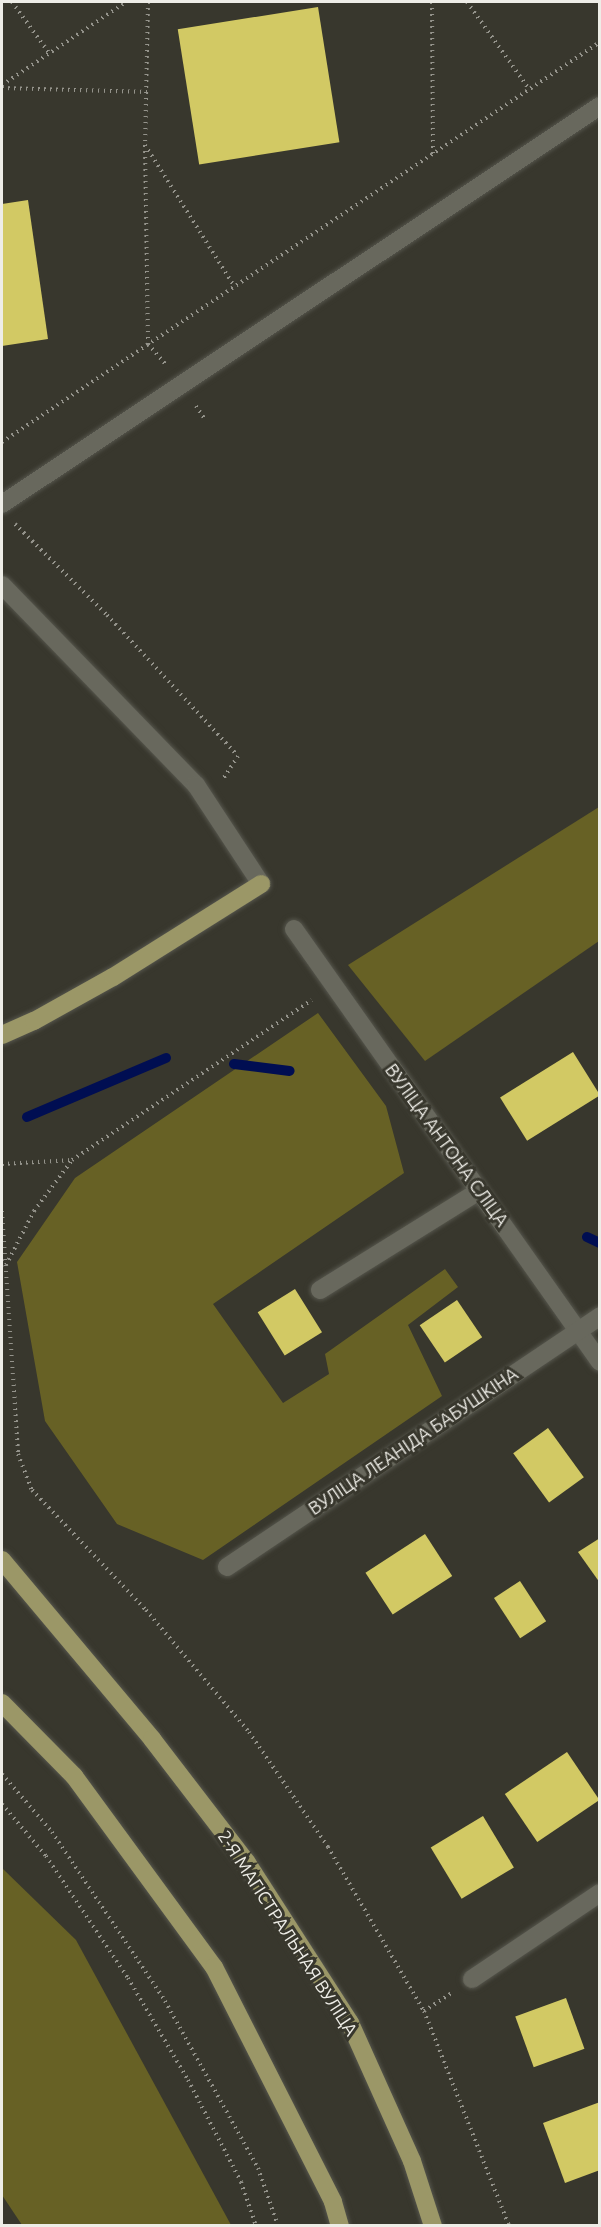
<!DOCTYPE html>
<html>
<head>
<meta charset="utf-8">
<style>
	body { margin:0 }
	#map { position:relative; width:601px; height:2227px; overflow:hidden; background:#38372d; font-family:Ubuntu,sans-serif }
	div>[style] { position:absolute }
	.green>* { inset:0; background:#676125 }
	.stream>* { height:10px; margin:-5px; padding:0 5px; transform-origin:5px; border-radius:5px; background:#000e52 }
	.building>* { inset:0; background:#d2c964; transform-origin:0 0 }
	.path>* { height:4px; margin-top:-2px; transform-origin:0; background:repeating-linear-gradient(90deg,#94938b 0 1.5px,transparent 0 6px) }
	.roads { filter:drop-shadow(0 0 2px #55554c) drop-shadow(0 0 2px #55554c) }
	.minor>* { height:18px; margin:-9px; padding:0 9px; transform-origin:9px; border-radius:9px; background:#68685d }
	.major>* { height:18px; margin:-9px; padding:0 9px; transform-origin:9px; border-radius:9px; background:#9b9767 }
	span { translate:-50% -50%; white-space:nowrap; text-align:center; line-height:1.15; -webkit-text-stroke:6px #38372d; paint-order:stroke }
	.street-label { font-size:18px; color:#eeede7 }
	.frame { position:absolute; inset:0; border:3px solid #eeede7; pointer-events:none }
</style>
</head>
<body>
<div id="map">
	<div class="green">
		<i style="clip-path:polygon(599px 807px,599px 941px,425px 1061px,348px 965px)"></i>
		<i style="clip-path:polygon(318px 1013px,386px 1106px,404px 1173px,213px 1304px,283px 1403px,329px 1374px,325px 1354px,445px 1269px,458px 1287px,408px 1325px,442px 1396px,203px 1560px,117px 1524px,45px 1421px,17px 1262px,75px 1178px)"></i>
		<i style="clip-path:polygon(2px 1868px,76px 1940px,231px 2225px,22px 2225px,2px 2195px)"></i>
	</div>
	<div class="stream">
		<i style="left:234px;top:1064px;width:56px;rotate:7.1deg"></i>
		<i style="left:27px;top:1117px;width:151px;rotate:-23deg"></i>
		<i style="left:587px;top:1237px;width:14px;rotate:25deg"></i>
	</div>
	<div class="building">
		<i style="left:318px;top:7px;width:137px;height:142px;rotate:81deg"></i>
		<i style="clip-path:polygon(28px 200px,48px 339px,2px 346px,2px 204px)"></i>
		<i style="left:573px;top:1052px;width:51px;height:86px;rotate:58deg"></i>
		<i style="left:295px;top:1289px;width:51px;height:44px;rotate:58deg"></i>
		<i style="left:457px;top:1300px;width:45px;height:45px;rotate:56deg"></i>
		<i style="left:548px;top:1428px;width:61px;height:43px;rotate:54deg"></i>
		<i style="left:425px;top:1534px;width:50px;height:71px;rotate:57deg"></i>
		<i style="clip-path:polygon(600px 1538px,600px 1583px,578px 1552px)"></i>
		<i style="left:520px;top:1581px;width:48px;height:31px;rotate:57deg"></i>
		<i style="left:567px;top:1752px;width:58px;height:75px;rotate:56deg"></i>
		<i style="left:483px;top:1816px;width:60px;height:61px;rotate:59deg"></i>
		<i style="left:566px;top:1998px;width:54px;height:54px;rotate:70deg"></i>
		<i style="clip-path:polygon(600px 2102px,600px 2170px,565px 2183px,543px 2123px)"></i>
	</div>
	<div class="path">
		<i style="left:12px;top:2px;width:63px;rotate:54deg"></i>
		<i style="left:148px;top:2px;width:143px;rotate:91.2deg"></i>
		<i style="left:145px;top:145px;width:199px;rotate:89.1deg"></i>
		<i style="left:148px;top:344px;width:29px;rotate:49deg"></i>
		<i style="left:432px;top:2px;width:152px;rotate:89.6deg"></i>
		<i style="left:467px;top:2px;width:107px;rotate:54.5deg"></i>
		<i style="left:2px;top:85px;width:149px;rotate:-33.8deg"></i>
		<i style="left:2px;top:88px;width:145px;rotate:1.6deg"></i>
		<i style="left:145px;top:145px;width:167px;rotate:57.7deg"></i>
		<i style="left:196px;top:406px;width:14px;rotate:56deg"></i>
		<i style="left:2px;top:442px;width:719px;rotate:-33.78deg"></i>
		<i style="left:15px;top:524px;width:129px;rotate:44.7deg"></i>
		<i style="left:107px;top:615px;width:192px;rotate:47.1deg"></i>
		<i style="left:238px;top:756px;width:27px;rotate:123deg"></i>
		<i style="left:2px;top:1164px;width:70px;rotate:-3.3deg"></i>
		<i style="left:72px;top:1160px;width:288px;rotate:-33.7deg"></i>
		<i style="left:2px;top:1211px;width:244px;rotate:86.2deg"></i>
		<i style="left:18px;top:1454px;width:39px;rotate:69deg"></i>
		<i style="left:32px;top:1490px;width:166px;rotate:46.5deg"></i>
		<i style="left:146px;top:1610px;width:160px;rotate:49.8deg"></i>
		<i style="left:249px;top:1732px;width:140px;rotate:55.5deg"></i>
		<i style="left:328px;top:1847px;width:190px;rotate:59.7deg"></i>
		<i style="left:424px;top:2011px;width:231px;rotate:68.4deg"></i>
		<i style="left:6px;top:1265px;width:61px;rotate:-62.6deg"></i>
		<i style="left:34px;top:1211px;width:64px;rotate:-53.3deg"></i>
		<i style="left:2px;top:1774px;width:77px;rotate:49.2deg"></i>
		<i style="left:52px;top:1832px;width:203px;rotate:56.2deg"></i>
		<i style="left:165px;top:2001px;width:191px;rotate:60.9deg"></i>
		<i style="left:258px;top:2168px;width:61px;rotate:71deg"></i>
		<i style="left:2px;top:1804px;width:68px;rotate:49.8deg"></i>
		<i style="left:46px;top:1856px;width:147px;rotate:56.1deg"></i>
		<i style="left:128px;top:1978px;width:118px;rotate:59.5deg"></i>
		<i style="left:188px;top:2080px;width:115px;rotate:62.5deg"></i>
		<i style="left:241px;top:2182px;width:46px;rotate:71.2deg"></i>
		<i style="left:424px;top:2011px;width:35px;rotate:-33deg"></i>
	</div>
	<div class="roads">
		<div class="minor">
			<i style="left:2px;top:504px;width:718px;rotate:-33.65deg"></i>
			<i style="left:2px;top:585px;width:279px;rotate:45.9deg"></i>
			<i style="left:196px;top:785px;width:118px;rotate:56.7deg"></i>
			<i style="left:294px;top:929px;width:530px;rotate:54.75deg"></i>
			<i style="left:320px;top:1290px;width:187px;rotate:-31.9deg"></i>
			<i style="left:227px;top:1567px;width:450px;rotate:-33.9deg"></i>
			<i style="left:472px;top:1979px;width:154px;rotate:-33.9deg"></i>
		</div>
		<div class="major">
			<i style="left:2px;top:1035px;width:35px;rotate:-24deg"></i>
			<i style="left:34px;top:1021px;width:90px;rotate:-29.1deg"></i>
			<i style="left:113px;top:977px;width:175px;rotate:-32.1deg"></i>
			<i style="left:2px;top:1560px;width:234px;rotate:50deg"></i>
			<i style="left:152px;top:1739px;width:156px;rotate:52.5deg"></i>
			<i style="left:247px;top:1863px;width:190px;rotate:57.2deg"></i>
			<i style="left:350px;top:2023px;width:151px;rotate:65.8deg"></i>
			<i style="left:412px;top:2161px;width:68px;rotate:72.1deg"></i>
			<i style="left:2px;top:1703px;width:103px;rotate:45.4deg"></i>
			<i style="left:74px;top:1776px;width:237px;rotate:53.8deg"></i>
			<i style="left:214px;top:1967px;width:263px;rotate:63.1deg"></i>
			<i style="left:333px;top:2202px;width:25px;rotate:74deg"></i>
		</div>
	</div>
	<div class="street-label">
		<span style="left:447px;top:1145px;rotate:54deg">ВУЛІЦА АНТОНА СЛІЦА</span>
		<span style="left:413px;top:1441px;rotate:-34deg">ВУЛІЦА ЛЕАНІДА БАБУШКІНА</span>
		<span style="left:288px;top:1933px;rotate:57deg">2-Я МАГІСТРАЛЬНАЯ ВУЛІЦА</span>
	</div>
	<div class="frame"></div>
</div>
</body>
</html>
